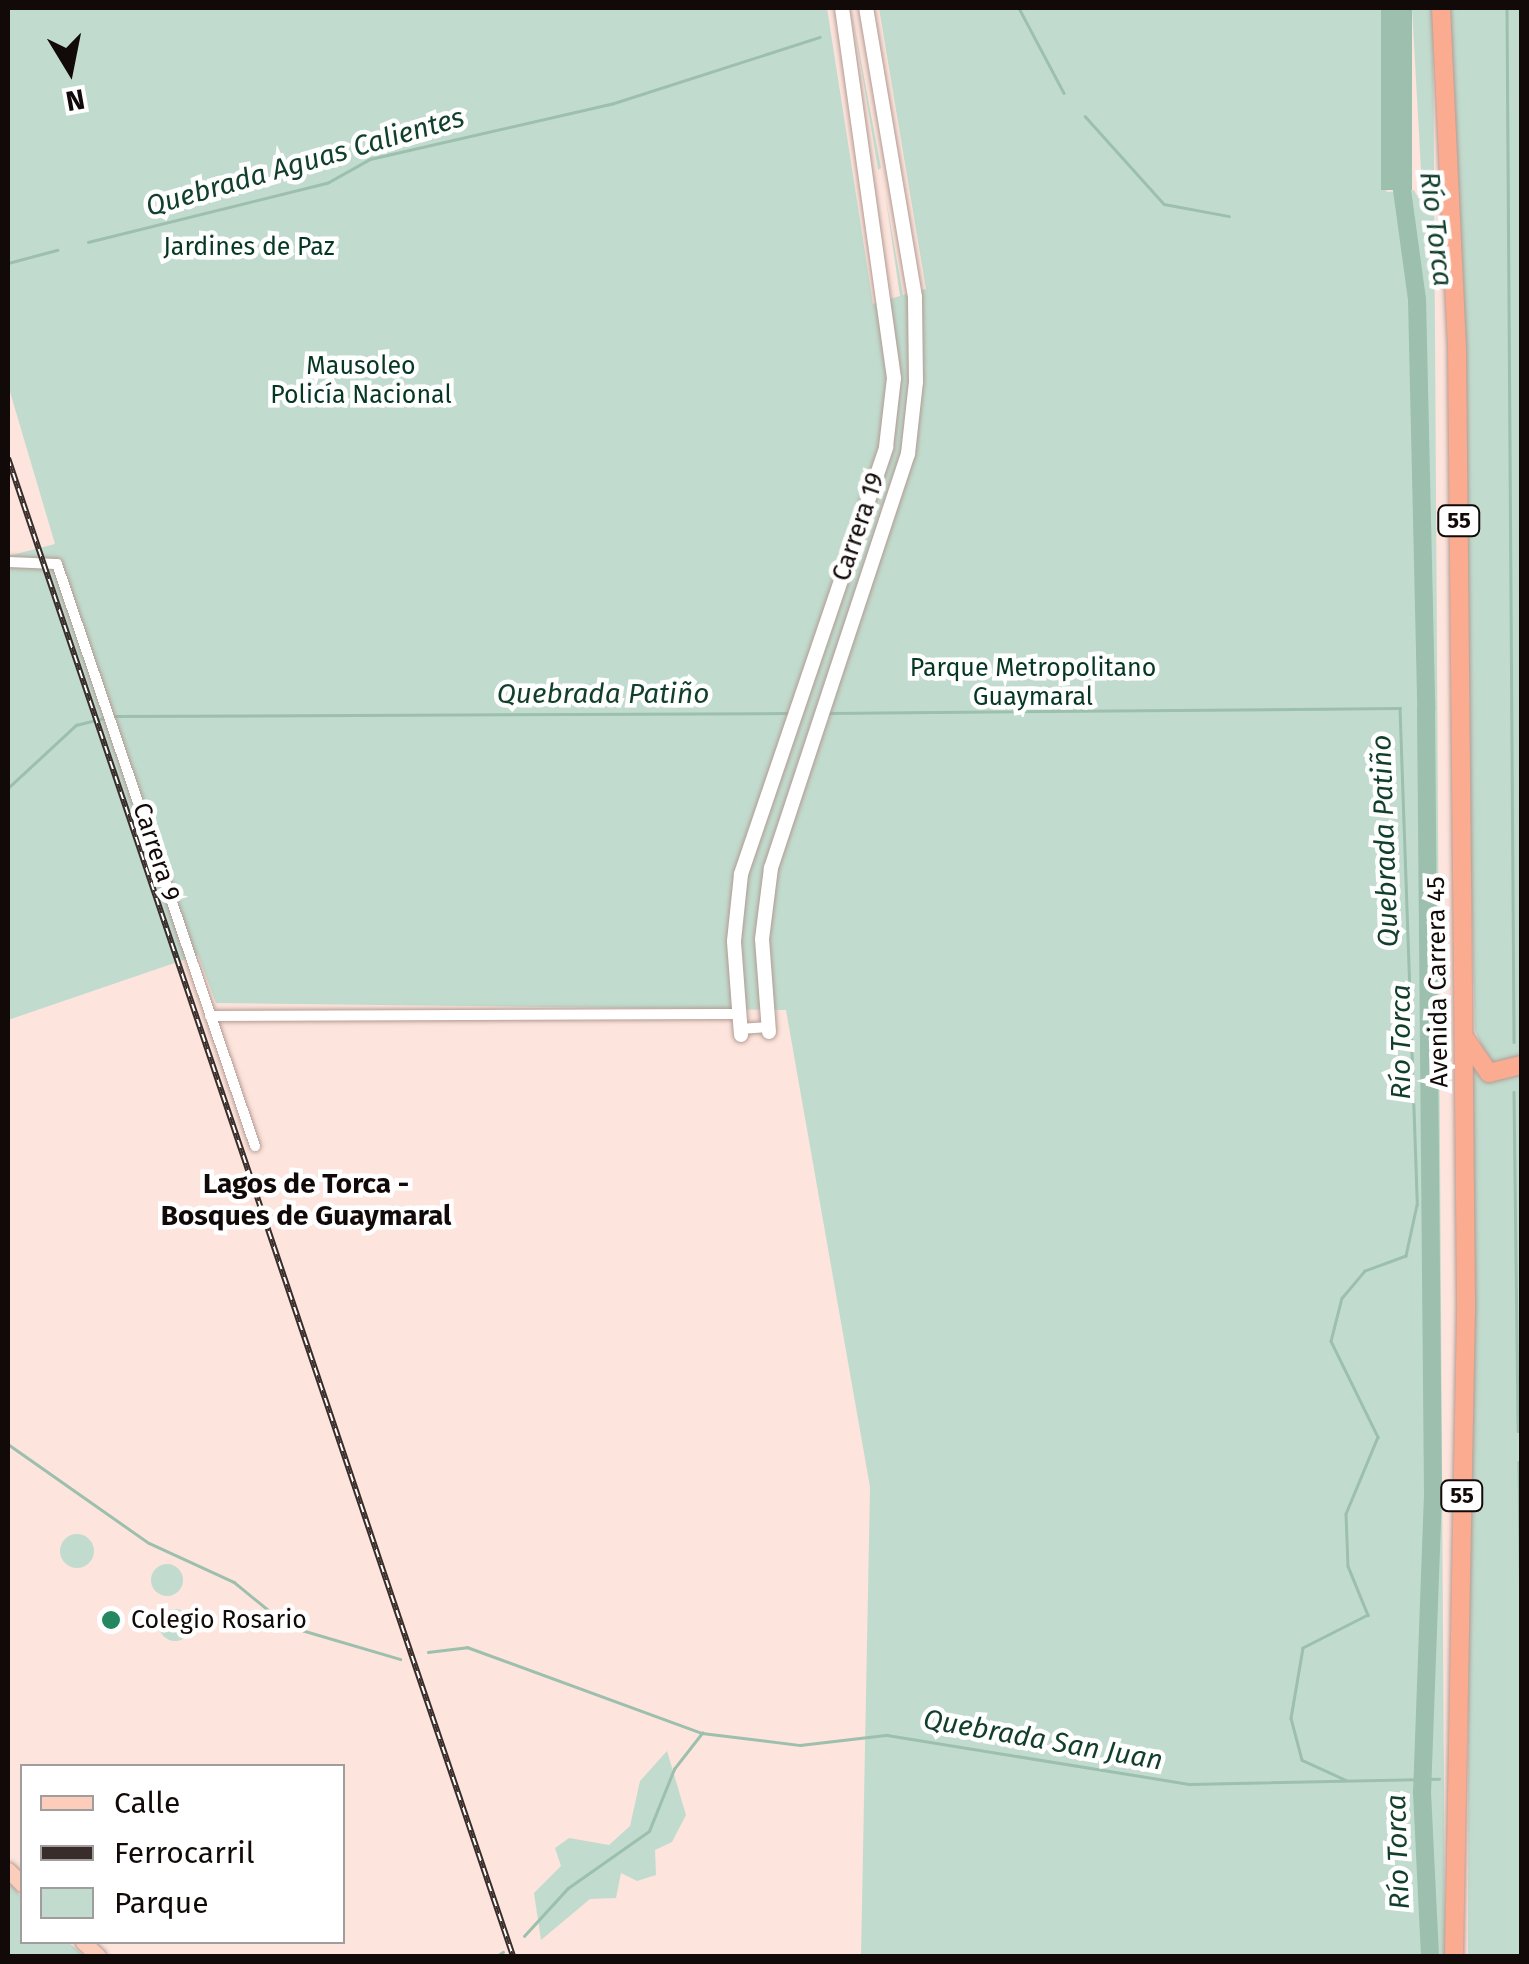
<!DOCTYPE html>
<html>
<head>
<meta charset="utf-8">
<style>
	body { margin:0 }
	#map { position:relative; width:1529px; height:1964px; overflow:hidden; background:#fde4dc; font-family:"Fira Sans",sans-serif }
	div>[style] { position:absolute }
	.green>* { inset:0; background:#c1dcce }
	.round { border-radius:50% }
	.water>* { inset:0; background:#9dbfad; transform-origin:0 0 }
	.stream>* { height:2.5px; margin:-1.25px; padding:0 1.25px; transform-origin:1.25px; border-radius:1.25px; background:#9dbfad }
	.river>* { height:18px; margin:-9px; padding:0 9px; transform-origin:9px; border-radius:9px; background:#9dbfad }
	.roads { filter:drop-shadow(0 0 2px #b29b93) drop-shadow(0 0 2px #b29b93) }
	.street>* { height:10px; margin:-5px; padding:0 5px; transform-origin:5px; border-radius:5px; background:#fff }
	.secondary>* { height:14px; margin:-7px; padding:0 7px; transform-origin:7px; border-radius:7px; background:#fff }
	.primary>* { height:15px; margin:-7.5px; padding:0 7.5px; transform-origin:7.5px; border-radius:7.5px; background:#fdcdbc }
	.highway>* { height:18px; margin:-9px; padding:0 9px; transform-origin:9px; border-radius:9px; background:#fbab8f }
	.rail>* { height:6px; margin-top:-3px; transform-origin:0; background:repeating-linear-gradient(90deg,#fff 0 8px,#382d2a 0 16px); box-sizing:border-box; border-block:2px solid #382d2a }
	.dots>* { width:28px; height:28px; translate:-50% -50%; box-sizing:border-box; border:5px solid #fff; border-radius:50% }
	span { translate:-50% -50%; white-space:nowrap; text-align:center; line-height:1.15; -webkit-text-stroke:9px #fff; paint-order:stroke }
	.shield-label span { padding:2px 8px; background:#fff; border:2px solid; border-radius:8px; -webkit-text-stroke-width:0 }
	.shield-label { font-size:22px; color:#120a08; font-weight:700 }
	.park-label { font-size:25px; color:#063724 }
	.street-label { font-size:25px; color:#120a08 }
	.poi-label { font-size:25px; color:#120a08 }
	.left { translate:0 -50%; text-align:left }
	.water-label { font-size:28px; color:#113f2c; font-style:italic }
	.neighbourhood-label { font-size:28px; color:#120a08; font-weight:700 }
	.frame { position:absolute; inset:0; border:10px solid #120a08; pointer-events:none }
	.legend { position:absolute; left:20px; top:1764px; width:325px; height:180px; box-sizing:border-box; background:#fff; border:2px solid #a09d9c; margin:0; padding:12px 18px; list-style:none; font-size:30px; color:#120a08 }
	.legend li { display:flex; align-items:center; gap:20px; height:50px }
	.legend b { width:50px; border:2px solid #a09d9c }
	.north { position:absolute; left:20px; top:20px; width:100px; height:100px; -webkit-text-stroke:8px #fff; paint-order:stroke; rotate:170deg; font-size:28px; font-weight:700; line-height:40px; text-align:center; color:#120a08 }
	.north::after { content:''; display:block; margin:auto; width:35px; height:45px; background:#120a08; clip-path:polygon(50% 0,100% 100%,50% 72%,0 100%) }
</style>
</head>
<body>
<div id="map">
	<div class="green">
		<i style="clip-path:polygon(8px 8px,827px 8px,873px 304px,900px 296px,885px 193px,903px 295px,926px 289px,879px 8px,1381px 8px,1387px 208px,1386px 192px,1414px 190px,1423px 206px,1412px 8px,1433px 8px,1445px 1956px,861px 1956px,870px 1487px,786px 1010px,216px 1003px,198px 955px,8px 1020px,8px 556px,55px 544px,8px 385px)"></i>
		<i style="clip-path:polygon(851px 8px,881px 168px,878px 170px,878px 169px)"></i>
		<i style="clip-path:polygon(1448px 8px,1521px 8px,1522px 1057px,1491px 1069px,1475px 1030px)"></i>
		<i style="clip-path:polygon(1469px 1064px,1493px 1079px,1521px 1072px,1522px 1956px,1468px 1956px)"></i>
		<i class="round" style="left:60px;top:1534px;width:34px;height:34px"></i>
		<i class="round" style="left:151px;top:1564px;width:32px;height:32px"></i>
		<i class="round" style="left:159px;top:1609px;width:32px;height:32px"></i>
		<i style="clip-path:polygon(667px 1751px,686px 1815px,672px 1842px,655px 1850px,656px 1875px,637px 1881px,621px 1873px,616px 1898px,590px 1899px,541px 1940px,534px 1893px,561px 1866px,555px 1848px,569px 1838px,609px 1845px,630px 1826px,640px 1781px)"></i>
		<i style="clip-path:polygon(8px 1881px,22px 1898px,22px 1942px,68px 1942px,84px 1956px,8px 1956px)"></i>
	</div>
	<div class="water">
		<i style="left:1381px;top:8px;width:31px;height:182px"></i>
	</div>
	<div class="stream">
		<i style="left:1019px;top:8px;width:96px;rotate:62.1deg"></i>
		<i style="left:1507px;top:8px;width:1034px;rotate:89.61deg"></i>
		<i style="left:1085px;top:116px;width:118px;rotate:48.1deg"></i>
		<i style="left:1164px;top:204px;width:66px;rotate:10.5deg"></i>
		<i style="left:88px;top:242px;width:246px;rotate:-13.9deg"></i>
		<i style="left:327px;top:183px;width:49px;rotate:-29.2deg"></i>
		<i style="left:370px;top:159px;width:247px;rotate:-12.9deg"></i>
		<i style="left:611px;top:104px;width:219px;rotate:-17.8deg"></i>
		<i style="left:8px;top:263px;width:51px;rotate:-14.9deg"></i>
		<i style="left:828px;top:713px;width:572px;rotate:-0.5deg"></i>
		<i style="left:1400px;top:708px;width:497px;rotate:88deg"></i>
		<i style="left:1417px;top:1205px;width:52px;rotate:102.2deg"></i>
		<i style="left:1406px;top:1256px;width:44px;rotate:159.9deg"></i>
		<i style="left:1365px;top:1271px;width:35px;rotate:130deg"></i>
		<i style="left:1342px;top:1298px;width:44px;rotate:104.3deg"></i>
		<i style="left:1331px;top:1341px;width:107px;rotate:63.9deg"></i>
		<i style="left:1378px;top:1437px;width:83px;rotate:112.6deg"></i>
		<i style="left:1346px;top:1514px;width:52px;rotate:87.8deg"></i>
		<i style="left:1348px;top:1566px;width:53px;rotate:67.8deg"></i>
		<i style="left:1368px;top:1615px;width:73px;rotate:153.1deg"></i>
		<i style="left:1303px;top:1648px;width:71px;rotate:99.7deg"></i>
		<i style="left:1291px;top:1718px;width:43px;rotate:75.3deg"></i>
		<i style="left:1302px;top:1760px;width:48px;rotate:24.4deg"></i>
		<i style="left:113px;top:716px;width:677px;rotate:-0.25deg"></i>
		<i style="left:8px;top:788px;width:93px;rotate:-42.8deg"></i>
		<i style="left:76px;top:725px;width:30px;rotate:-14deg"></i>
		<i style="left:1514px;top:1092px;width:339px;rotate:89.3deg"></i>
		<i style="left:8px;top:1444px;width:172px;rotate:35.1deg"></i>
		<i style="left:149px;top:1543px;width:94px;rotate:24.6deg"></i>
		<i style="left:234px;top:1582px;width:70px;rotate:39.2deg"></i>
		<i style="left:288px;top:1626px;width:117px;rotate:16.4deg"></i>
		<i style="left:1519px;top:1462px;width:233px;rotate:89.3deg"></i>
		<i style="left:428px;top:1652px;width:39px;rotate:-7deg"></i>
		<i style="left:467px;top:1647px;width:250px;rotate:20.1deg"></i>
		<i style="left:702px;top:1733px;width:99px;rotate:7deg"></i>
		<i style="left:800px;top:1745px;width:88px;rotate:-6.6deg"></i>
		<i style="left:887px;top:1735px;width:307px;rotate:9.2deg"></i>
		<i style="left:1190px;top:1784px;width:249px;rotate:-1.2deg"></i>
		<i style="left:524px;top:1936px;width:65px;rotate:-47.5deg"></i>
		<i style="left:568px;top:1888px;width:99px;rotate:-35.1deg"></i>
		<i style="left:649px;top:1831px;width:67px;rotate:-68deg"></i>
		<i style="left:674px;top:1769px;width:46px;rotate:-52.1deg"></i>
		<i style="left:497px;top:1956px;width:7px;rotate:-34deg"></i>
	</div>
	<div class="river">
		<i style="left:1399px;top:168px;width:132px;rotate:82.2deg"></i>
		<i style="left:1417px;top:299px;width:411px;rotate:88.7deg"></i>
		<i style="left:1426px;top:710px;width:784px;rotate:89.49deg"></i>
		<i style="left:1433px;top:1494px;width:298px;rotate:92.1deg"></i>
		<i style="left:1422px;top:1792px;width:164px;rotate:87.2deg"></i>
	</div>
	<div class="roads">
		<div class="street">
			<i style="left:8px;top:562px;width:49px;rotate:2.3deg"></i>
			<i style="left:57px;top:564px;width:615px;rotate:71.21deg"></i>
			<i style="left:210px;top:1016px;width:528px;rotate:-0.22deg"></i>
			<i style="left:740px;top:1029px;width:28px;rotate:-4deg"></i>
		</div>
		<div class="secondary">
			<i style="left:769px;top:1032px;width:93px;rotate:-94.3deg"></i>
			<i style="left:762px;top:939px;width:72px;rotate:-82.8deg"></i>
			<i style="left:771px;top:868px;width:436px;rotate:-71.7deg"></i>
			<i style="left:908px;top:454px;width:72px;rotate:-83.7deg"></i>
			<i style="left:916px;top:382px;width:85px;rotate:-90.7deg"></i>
			<i style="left:915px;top:297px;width:293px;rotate:-99.6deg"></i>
			<i style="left:741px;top:1035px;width:94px;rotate:-94.3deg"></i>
			<i style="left:734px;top:941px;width:67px;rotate:-84deg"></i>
			<i style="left:741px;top:874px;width:451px;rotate:-71.2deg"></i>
			<i style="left:886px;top:447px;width:69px;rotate:-83.4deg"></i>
			<i style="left:894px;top:378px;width:374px;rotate:-98deg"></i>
		</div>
		<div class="primary">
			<i style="left:8px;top:1870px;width:20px;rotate:45deg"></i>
			<i style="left:83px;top:1942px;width:21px;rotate:43deg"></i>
		</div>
		<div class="highway">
			<i style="left:1441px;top:8px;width:340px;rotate:87.3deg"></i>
			<i style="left:1457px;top:348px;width:961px;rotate:89.46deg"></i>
			<i style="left:1466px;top:1309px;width:647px;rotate:91.06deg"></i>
			<i style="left:1466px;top:1040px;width:40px;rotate:55.1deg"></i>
			<i style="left:1489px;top:1073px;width:34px;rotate:-14deg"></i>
		</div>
	</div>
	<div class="rail">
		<i style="left:8px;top:458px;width:1581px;rotate:71.37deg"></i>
	</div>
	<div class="dots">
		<i style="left:111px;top:1620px;background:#248760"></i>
	</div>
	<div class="shield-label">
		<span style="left:1459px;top:521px">55</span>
		<span style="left:1462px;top:1496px">55</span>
	</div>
	<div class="park-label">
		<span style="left:249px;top:247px">Jardines de Paz</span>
		<span style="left:361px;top:381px">Mausoleo<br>Policía Nacional</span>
		<span style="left:1033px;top:683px">Parque Metropolitano<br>Guaymaral</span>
	</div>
	<div class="street-label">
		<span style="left:859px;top:527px;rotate:-71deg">Carrera 19</span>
		<span style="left:156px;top:852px;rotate:72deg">Carrera 9</span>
		<span style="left:1438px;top:982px;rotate:-91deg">Avenida Carrera 45</span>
	</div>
	<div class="poi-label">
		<span class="left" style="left:131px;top:1620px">Colegio Rosario</span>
	</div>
	<div class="water-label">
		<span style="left:305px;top:162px;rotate:-16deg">Quebrada Aguas Calientes</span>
		<span style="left:1436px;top:229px;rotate:83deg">Río Torca</span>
		<span style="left:603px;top:694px">Quebrada Patiño</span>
		<span style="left:1385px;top:841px;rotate:-92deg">Quebrada Patiño</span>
		<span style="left:1401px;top:1042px;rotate:-90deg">Río Torca</span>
		<span style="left:1043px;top:1740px;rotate:10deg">Quebrada San Juan</span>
		<span style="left:1398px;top:1852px;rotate:-92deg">Río Torca</span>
	</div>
	<div class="neighbourhood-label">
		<span style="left:306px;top:1200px">Lagos de Torca -<br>Bosques de Guaymaral</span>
	</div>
	<div class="frame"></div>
	<ul class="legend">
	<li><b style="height:12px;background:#fdcdbc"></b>Calle</li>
	<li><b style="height:12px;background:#382d2a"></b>Ferrocarril</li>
	<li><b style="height:28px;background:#c1dcce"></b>Parque</li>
	</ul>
	<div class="north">N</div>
</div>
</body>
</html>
